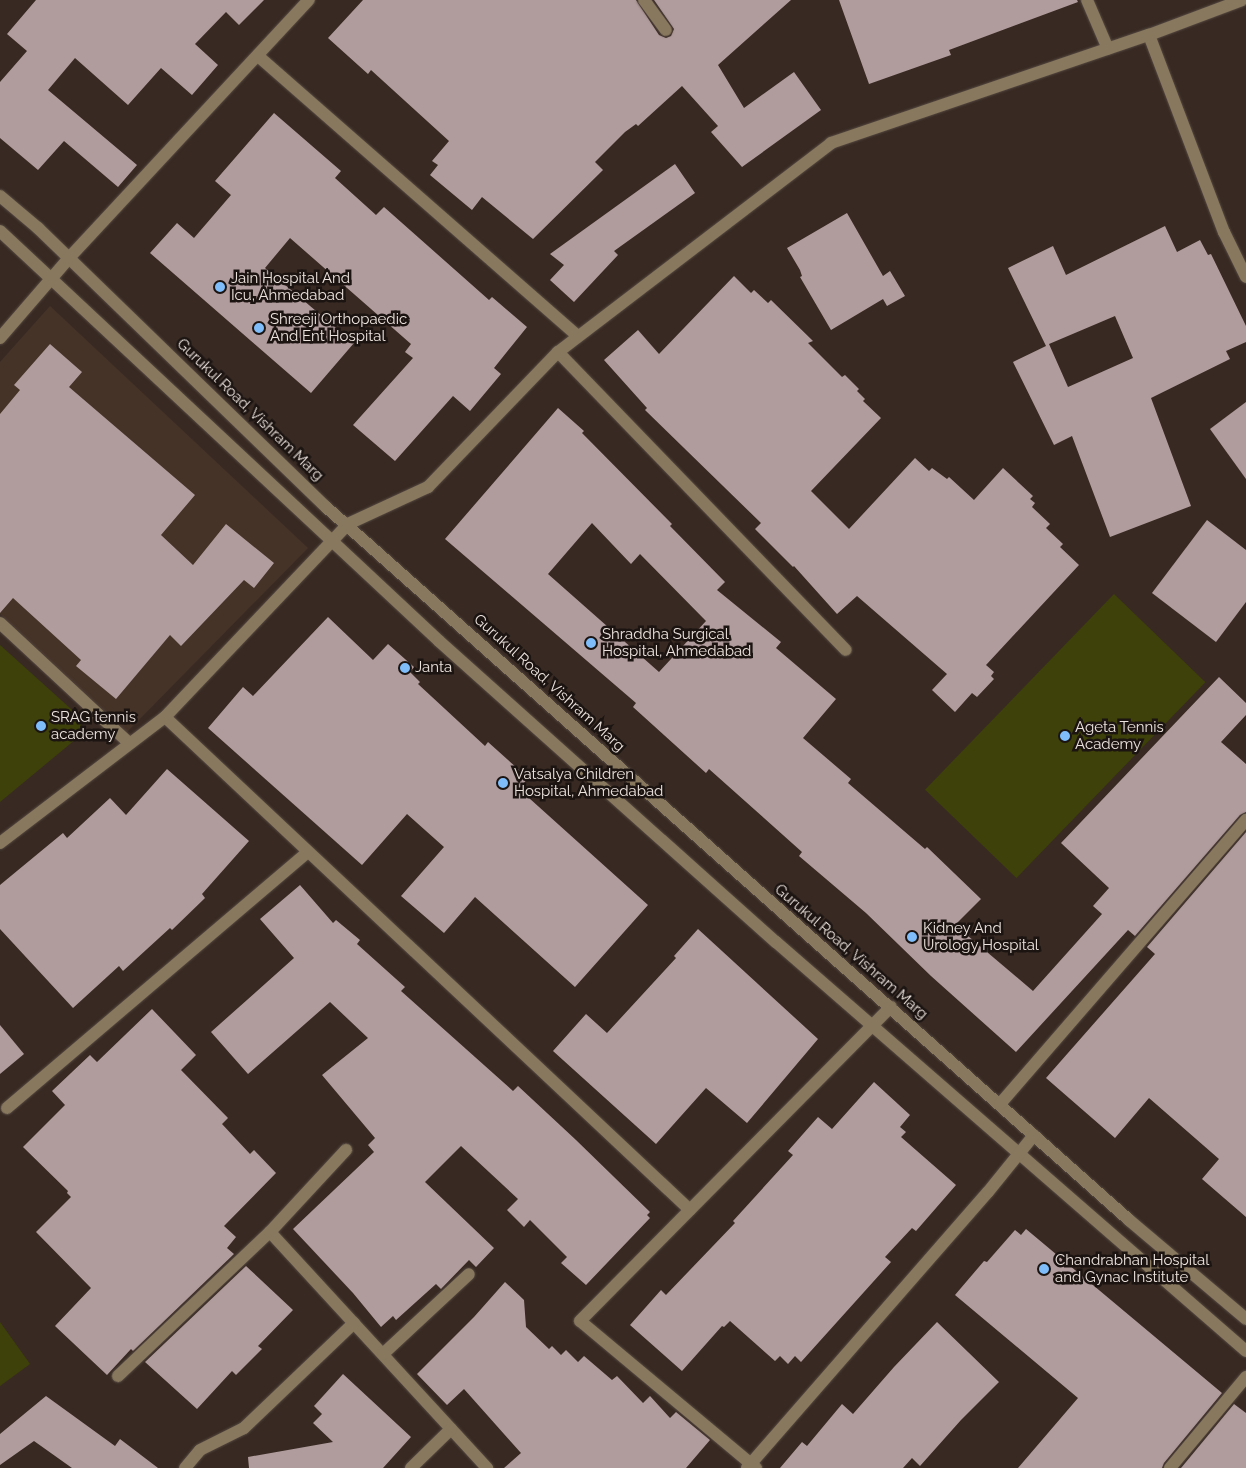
<!DOCTYPE html>
<html>
<head>
<meta charset="utf-8">
<style>
	body { margin:0 }
	#map { position:relative; width:1246px; height:1468px; overflow:hidden; background:#382a23; font-family:Raleway,sans-serif }
	div>[style] { position:absolute }
	.built>* { inset:0; background:#453328 }
	.green>* { inset:0; background:#3e4109; transform-origin:0 0 }
	.building>* { inset:0; background:#b19c9d }
	.roads { filter:drop-shadow(0 0 1px #554841) drop-shadow(0 0 1px #554841) }
	.minor>* { height:12px; margin:-6px; padding:0 6px; transform-origin:6px; border-radius:6px; background:#87785e }
	.dots>* { width:14px; height:14px; translate:-50% -50%; box-sizing:border-box; border:2px solid #1b1411; border-radius:50% }
	span { translate:-50% -50%; white-space:nowrap; text-align:center; line-height:1.15; -webkit-text-stroke:5px #1b1411; paint-order:stroke }
	.poi-label { font-size:15px; color:#ede3de }
	.left { translate:0 -50%; text-align:left }
	.street-label { font-size:15px; color:#ede3de }
</style>
</head>
<body>
<div id="map">
	<div class="built">
		<i style="clip-path:polygon(50px 306px,308px 548px,127px 732px,0 614px,0 362px)"></i>
	</div>
	<div class="green">
		<i style="left:1114px;top:594px;width:127px;height:272px;rotate:44deg"></i>
		<i style="clip-path:polygon(0 645px,81px 718px,82px 734px,0 802px)"></i>
		<i style="clip-path:polygon(0 1322px,30px 1364px,0 1386px)"></i>
	</div>
	<div class="building">
		<i style="clip-path:polygon(36px 0,264px 0,239px 25px,226px 12px,195px 44px,218px 65px,192px 95px,161px 68px,128px 105px,75px 58px,48px 90px,137px 165px,118px 187px,64px 141px,38px 170px,0 138px,0 82px,27px 51px,7px 34px)"></i>
		<i style="clip-path:polygon(363px 0,636px 0,659px 35px,666px 38px,671px 36px,674px 29px,654px 0,791px 0,718px 65px,744px 108px,794px 72px,821px 110px,742px 167px,711px 132px,718px 126px,682px 86px,638px 126px,636px 124px,625px 132px,595px 162px,603px 170px,533px 239px,482px 197px,472px 210px,430px 175px,438px 165px,432px 161px,449px 141px,371px 70px,368px 74px,328px 38px)"></i>
		<i style="clip-path:polygon(839px 0,1077px 0,1078px 2px,949px 50px,951px 55px,869px 84px)"></i>
		<i style="clip-path:polygon(274px 113px,341px 171px,335px 178px,376px 215px,384px 207px,489px 300px,492px 297px,527px 327px,494px 368px,501px 374px,470px 411px,453px 396px,395px 461px,353px 425px,413px 358px,405px 352px,411px 344px,290px 238px,265px 268px,354px 343px,311px 393px,150px 253px,177px 223px,194px 238px,231px 195px,215px 181px)"></i>
		<i style="clip-path:polygon(675px 164px,695px 193px,614px 251px,618px 255px,574px 302px,550px 280px,564px 265px,550px 254px)"></i>
		<i style="clip-path:polygon(847px 213px,883px 276px,890px 271px,905px 296px,887px 306px,883px 299px,831px 330px,800px 277px,802px 276px,800px 270px,787px 248px)"></i>
		<i style="clip-path:polygon(evenodd,1165px 226px,1177px 252px,1200px 240px,1208px 255px,1211px 254px,1246px 326px,1246px 342px,1226px 351px,1230px 359px,1151px 398px,1191px 506px,1110px 537px,1072px 436px,1054px 445px,1013px 362px,1046px 346px,1008px 268px,1053px 246px,1066px 275px,1165px 226px,1115px 316px,1133px 358px,1068px 387px,1049px 344px,1115px 316px)"></i>
		<i style="clip-path:polygon(734px 276px,751px 293px,754px 290px,768px 303px,771px 300px,813px 341px,808px 343px,842px 377px,845px 375px,859px 389px,857px 391px,865px 399px,863px 401px,881px 418px,811px 491px,849px 529px,915px 458px,929px 471px,932px 468px,947px 479px,949px 477px,974px 500px,1003px 468px,1033px 496px,1030px 499px,1035px 503px,1032px 507px,1050px 524px,1046px 528px,1063px 544px,1060px 547px,1079px 565px,986px 665px,994px 672px,991px 676px,994px 679px,977px 697px,972px 693px,955px 712px,932px 690px,947px 674px,857px 596px,837px 614px,794px 566px,793px 567px,755px 529px,761px 523px,645px 410px,647px 408px,604px 360px,638px 330px,659px 354px)"></i>
		<i style="clip-path:polygon(50px 344px,82px 372px,69px 387px,195px 495px,161px 535px,193px 565px,226px 524px,274px 563px,254px 588px,244px 580px,181px 646px,170px 635px,116px 699px,76px 666px,81px 660px,13px 598px,0 613px,0 414px,20px 390px,14px 385px)"></i>
		<i style="clip-path:polygon(1246px 402px,1246px 479px,1210px 429px)"></i>
		<i style="clip-path:polygon(evenodd,558px 408px,584px 431px,582px 433px,672px 524px,670px 526px,725px 582px,717px 590px,781px 642px,776px 648px,836px 699px,803px 738px,851px 779px,848px 783px,925px 849px,927px 847px,981px 899px,955px 925px,1033px 991px,1102px 914px,1093px 906px,1109px 888px,1061px 843px,1219px 677px,1246px 703px,1246px 715px,1221px 742px,1246px 764px,1246px 812px,1240px 815px,1135px 936px,1128px 930px,1016px 1052px,931px 976px,866px 913px,799px 856px,802px 852px,709px 769px,706px 773px,633px 707px,636px 703px,445px 539px,558px 408px,592px 523px,631px 564px,640px 554px,706px 621px,659px 672px,548px 574px,592px 523px)"></i>
		<i style="clip-path:polygon(1207px 520px,1246px 550px,1246px 602px,1216px 642px,1152px 593px)"></i>
		<i style="clip-path:polygon(328px 617px,373px 660px,388px 644px,414px 667px,410px 672px,420px 682px,418px 684px,485px 746px,488px 742px,528px 778px,519px 789px,648px 905px,575px 987px,475px 897px,444px 933px,401px 896px,444px 847px,407px 814px,362px 865px,208px 728px,243px 687px,253px 696px)"></i>
		<i style="clip-path:polygon(167px 769px,249px 841px,202px 894px,205px 898px,172px 930px,170px 928px,123px 971px,119px 966px,73px 1008px,0 929px,0 885px,63px 833px,67px 838px,110px 798px,126px 815px)"></i>
		<i style="clip-path:polygon(1246px 832px,1246px 1217px,1202px 1179px,1219px 1159px,1149px 1098px,1115px 1138px,1046px 1078px,1155px 954px,1147px 947px)"></i>
		<i style="clip-path:polygon(300px 885px,333px 923px,336px 920px,360px 940px,357px 944px,405px 987px,401px 991px,513px 1091px,518px 1086px,576px 1140px,650px 1212px,647px 1215px,650px 1218px,586px 1285px,561px 1263px,567px 1257px,530px 1220px,524px 1227px,507px 1210px,518px 1199px,461px 1146px,425px 1182px,494px 1248px,476px 1267px,469px 1260px,441px 1289px,436px 1284px,396px 1320px,393px 1316px,381px 1327px,353px 1293px,293px 1229px,374px 1152px,368px 1145px,375px 1138px,322px 1075px,368px 1038px,330px 1002px,248px 1074px,211px 1032px,294px 958px,260px 919px)"></i>
		<i style="clip-path:polygon(698px 929px,818px 1039px,747px 1123px,706px 1088px,656px 1144px,553px 1051px,586px 1014px,607px 1033px,676px 958px,674px 956px)"></i>
		<i style="clip-path:polygon(152px 1009px,196px 1055px,181px 1070px,228px 1118px,222px 1124px,250px 1154px,254px 1150px,276px 1173px,224px 1226px,236px 1237px,227px 1248px,234px 1254px,133px 1351px,131px 1349px,107px 1375px,55px 1326px,91px 1288px,36px 1232px,71px 1197px,67px 1193px,68px 1191px,23px 1147px,65px 1105px,52px 1091px,90px 1055px,97px 1062px)"></i>
		<i style="clip-path:polygon(0 1025px,24px 1054px,0 1074px)"></i>
		<i style="clip-path:polygon(874px 1082px,910px 1115px,900px 1127px,906px 1132px,901px 1137px,956px 1185px,916px 1231px,912px 1228px,885px 1257px,891px 1262px,801px 1362px,795px 1356px,788px 1364px,780px 1356px,775px 1361px,730px 1321px,724px 1327px,722px 1326px,682px 1371px,630px 1325px,661px 1290px,666px 1295px,735px 1223px,733px 1221px,793px 1155px,788px 1151px,818px 1117px,832px 1129px)"></i>
		<i style="clip-path:polygon(1026px 1229px,1222px 1393px,1164px 1463px,1162px 1468px,1018px 1468px,1078px 1398px,955px 1295px,984px 1261px,987px 1262px,1015px 1230px,1021px 1235px)"></i>
		<i style="clip-path:polygon(246px 1266px,293px 1310px,258px 1346px,262px 1349px,236px 1375px,232px 1371px,197px 1409px,145px 1362px)"></i>
		<i style="clip-path:polygon(505px 1282px,524px 1300px,526px 1327px,549px 1349px,552px 1346px,561px 1355px,566px 1350px,578px 1362px,584px 1356px,612px 1380px,617px 1376px,643px 1403px,650px 1396px,670px 1418px,676px 1412px,710px 1440px,686px 1468px,504px 1468px,521px 1453px,464px 1389px,447px 1405px,417px 1374px,474px 1317px)"></i>
		<i style="clip-path:polygon(937px 1322px,999px 1382px,961px 1420px,920px 1466px,912px 1458px,903px 1468px,780px 1468px,802px 1442px,807px 1446px,842px 1404px,853px 1414px,894px 1367px)"></i>
		<i style="clip-path:polygon(343px 1374px,411px 1437px,383px 1468px,249px 1468px,248px 1457px,333px 1442px,313px 1423px,322px 1414px,314px 1406px)"></i>
		<i style="clip-path:polygon(46px 1396px,115px 1446px,120px 1439px,158px 1468px,72px 1468px,34px 1441px,0 1465px,0 1434px)"></i>
		<i style="clip-path:polygon(1234px 1404px,1246px 1413px,1246px 1468px,1181px 1468px)"></i>
	</div>
	<div class="roads">
		<div class="minor">
			<i style="left:644px;top:0;width:37px;rotate:54deg"></i>
			<i style="left:1087px;top:0;width:53px;rotate:66.8deg"></i>
			<i style="left:1149px;top:35px;width:211px;rotate:69.2deg"></i>
			<i style="left:1224px;top:232px;width:50px;rotate:63.9deg"></i>
			<i style="left:258px;top:56px;width:425px;rotate:41.2deg"></i>
			<i style="left:0;top:196px;width:50px;rotate:40.1deg"></i>
			<i style="left:38px;top:228px;width:401px;rotate:44.1deg"></i>
			<i style="left:326px;top:507px;width:1074px;rotate:41.6deg"></i>
			<i style="left:1129px;top:1220px;width:153px;rotate:40.2deg"></i>
			<i style="left:0;top:231px;width:601px;rotate:43.04deg"></i>
			<i style="left:439px;top:641px;width:452px;rotate:41.8deg"></i>
			<i style="left:776px;top:942px;width:623px;rotate:41.03deg"></i>
			<i style="left:0;top:338px;width:106px;rotate:-49.2deg"></i>
			<i style="left:69px;top:258px;width:352px;rotate:-47.1deg"></i>
			<i style="left:558px;top:352px;width:414px;rotate:46deg"></i>
			<i style="left:0;top:623px;width:176px;rotate:42.9deg"></i>
			<i style="left:165px;top:717px;width:720px;rotate:43.2deg"></i>
			<i style="left:0;top:843px;width:208px;rotate:-37.4deg"></i>
			<i style="left:165px;top:717px;width:266px;rotate:-46.5deg"></i>
			<i style="left:348px;top:524px;width:88px;rotate:-24.8deg"></i>
			<i style="left:428px;top:487px;width:187px;rotate:-46.1deg"></i>
			<i style="left:558px;top:352px;width:344px;rotate:-37.4deg"></i>
			<i style="left:831px;top:143px;width:336px;rotate:-18.8deg"></i>
			<i style="left:1149px;top:35px;width:99px;rotate:-20.6deg"></i>
			<i style="left:1000px;top:1104px;width:376px;rotate:-49.1deg"></i>
			<i style="left:7px;top:1108px;width:394px;rotate:-40.4deg"></i>
			<i style="left:270px;top:1232px;width:321px;rotate:47.4deg"></i>
			<i style="left:383px;top:1354px;width:117px;rotate:-42.9deg"></i>
			<i style="left:118px;top:1376px;width:209px;rotate:-43.5deg"></i>
			<i style="left:270px;top:1232px;width:112px;rotate:-47.2deg"></i>
			<i style="left:185px;top:1468px;width:23px;rotate:-50deg"></i>
			<i style="left:200px;top:1450px;width:49px;rotate:-26.6deg"></i>
			<i style="left:244px;top:1428px;width:152px;rotate:-43.7deg"></i>
			<i style="left:411px;top:1468px;width:56px;rotate:-44.3deg"></i>
			<i style="left:747px;top:1468px;width:366px;rotate:-48.9deg"></i>
			<i style="left:988px;top:1192px;width:73px;rotate:-51.1deg"></i>
			<i style="left:756px;top:1468px;width:229px;rotate:-140.1deg"></i>
			<i style="left:580px;top:1321px;width:442px;rotate:-45.3deg"></i>
			<i style="left:1170px;top:1468px;width:119px;rotate:-50.1deg"></i>
		</div>
	</div>
	<div class="dots">
		<i style="left:220px;top:287px;background:#7fbdfa"></i>
		<i style="left:259px;top:328px;background:#7fbdfa"></i>
		<i style="left:591px;top:643px;background:#7fbdfa"></i>
		<i style="left:405px;top:668px;background:#7fbdfa"></i>
		<i style="left:41px;top:726px;background:#7fbdfa"></i>
		<i style="left:1065px;top:736px;background:#7fbdfa"></i>
		<i style="left:503px;top:783px;background:#7fbdfa"></i>
		<i style="left:912px;top:937px;background:#7fbdfa"></i>
		<i style="left:1044px;top:1269px;background:#7fbdfa"></i>
	</div>
	<div class="poi-label">
		<span class="left" style="left:231px;top:287px">Jain Hospital And<br>Icu, Ahmedabad</span>
		<span class="left" style="left:270px;top:328px">Shreeji Orthopaedic<br>And Ent Hospital</span>
		<span class="left" style="left:602px;top:643px">Shraddha Surgical<br>Hospital, Ahmedabad</span>
		<span class="left" style="left:415px;top:668px">Janta</span>
		<span class="left" style="left:51px;top:726px">SRAG tennis<br>academy</span>
		<span class="left" style="left:1075px;top:736px">Ageta Tennis<br>Academy</span>
		<span class="left" style="left:514px;top:783px">Vatsalya Children<br>Hospital, Ahmedabad</span>
		<span class="left" style="left:923px;top:937px">Kidney And<br>Urology Hospital</span>
		<span class="left" style="left:1055px;top:1269px">Chandrabhan Hospital<br>and Gynac Institute</span>
	</div>
	<div class="street-label">
		<span style="left:250px;top:410px;rotate:44deg">Gurukul Road, Vishram Marg</span>
		<span style="left:549px;top:683px;rotate:42deg">Gurukul Road, Vishram Marg</span>
		<span style="left:851px;top:952px;rotate:41deg">Gurukul Road, Vishram Marg</span>
	</div>
</div>
</body>
</html>
